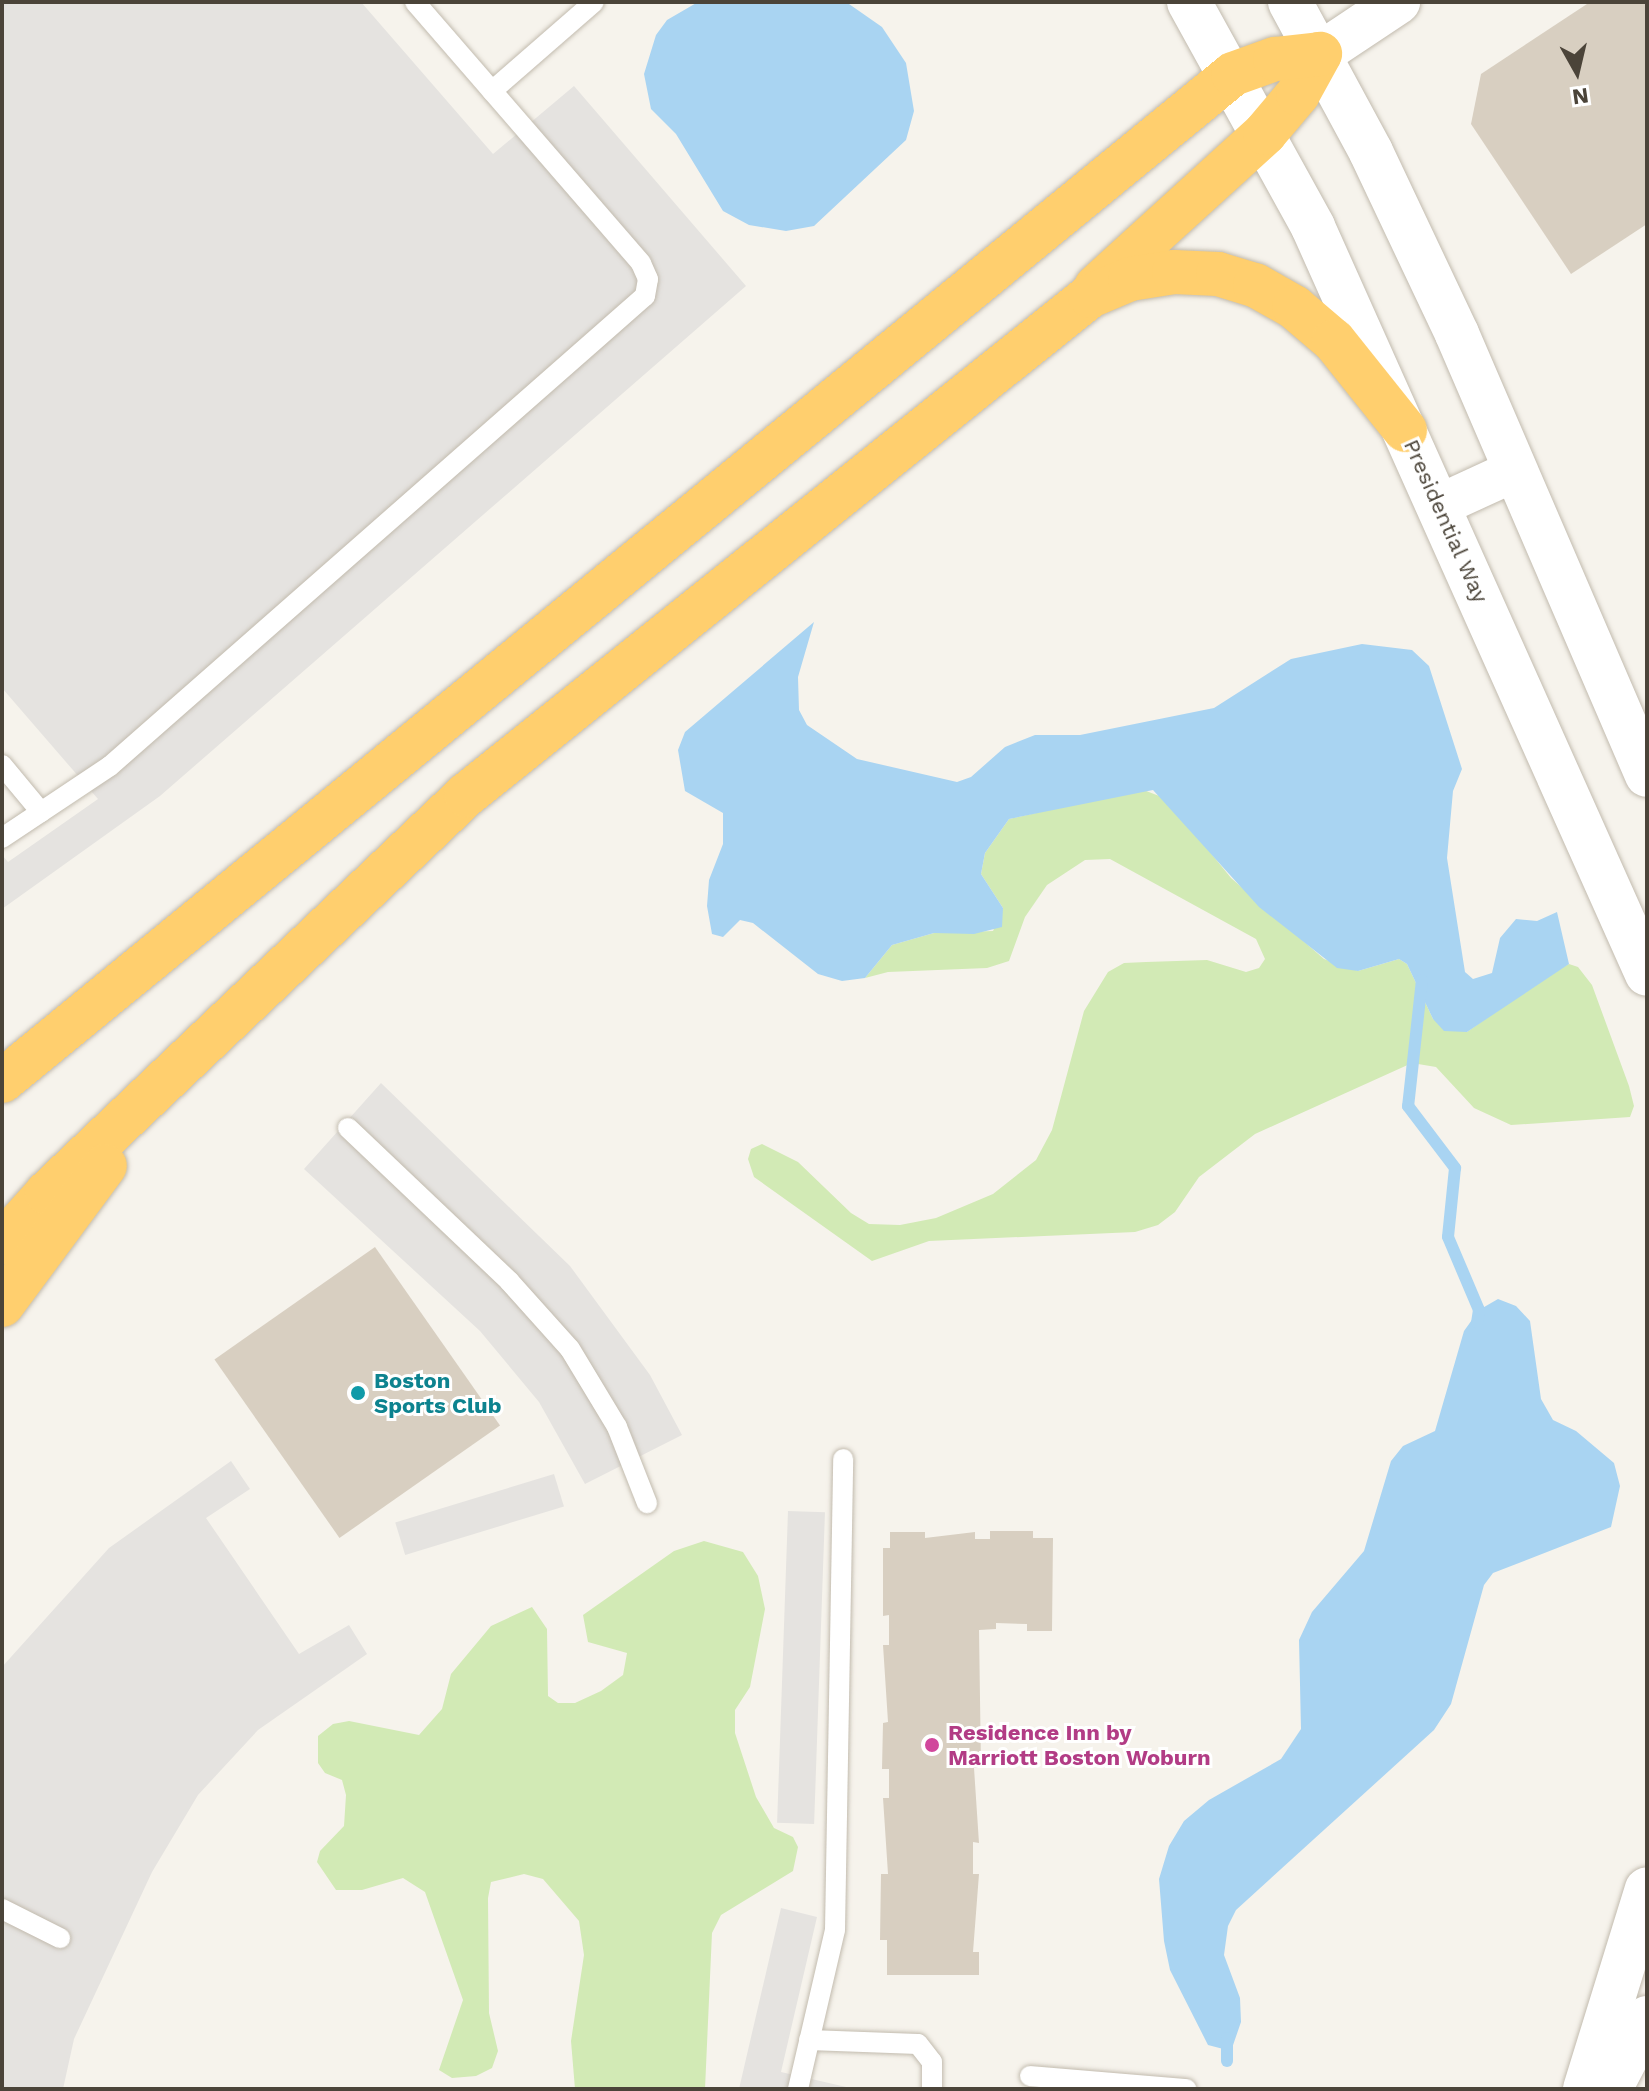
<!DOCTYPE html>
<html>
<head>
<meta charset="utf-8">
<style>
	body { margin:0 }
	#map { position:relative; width:1649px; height:2091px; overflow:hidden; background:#f6f3ec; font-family:"Work Sans",sans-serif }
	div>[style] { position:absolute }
	.green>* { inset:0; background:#d2eab5 }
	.parking>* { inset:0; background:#e5e3e0; transform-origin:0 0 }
	.water>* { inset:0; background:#a9d4f2 }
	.stream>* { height:12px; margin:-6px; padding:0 6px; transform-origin:6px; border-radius:6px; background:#a9d4f2 }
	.building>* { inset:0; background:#d8cfc1; transform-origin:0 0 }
	.roads { filter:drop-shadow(0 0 2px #c2bbae) drop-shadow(0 0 2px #c2bbae) }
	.service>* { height:20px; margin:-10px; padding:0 10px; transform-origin:10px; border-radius:10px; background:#fff }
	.minor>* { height:42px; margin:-21px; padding:0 21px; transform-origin:21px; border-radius:21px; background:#fff }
	.tertiary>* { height:44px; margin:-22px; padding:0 22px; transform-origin:22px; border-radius:22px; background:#fff }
	.motorway>* { height:44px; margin:-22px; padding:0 22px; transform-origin:22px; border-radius:22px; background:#ffcf6e }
	.dots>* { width:22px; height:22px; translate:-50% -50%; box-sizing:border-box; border:4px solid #fff; border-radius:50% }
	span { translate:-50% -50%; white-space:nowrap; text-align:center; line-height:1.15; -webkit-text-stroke:6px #fff; paint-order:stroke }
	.street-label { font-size:22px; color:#4b4439 }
	.culture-label { font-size:22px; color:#0d838f; font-weight:700 }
	.left { translate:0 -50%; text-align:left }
	.hotel-label { font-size:22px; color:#b23c85; font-weight:700 }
	.frame { position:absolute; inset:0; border:4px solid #4b4439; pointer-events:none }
	.north { position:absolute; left:1537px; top:32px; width:80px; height:80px; -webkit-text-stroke:6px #fff; paint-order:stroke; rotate:172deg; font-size:22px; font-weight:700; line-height:32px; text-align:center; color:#4b4439 }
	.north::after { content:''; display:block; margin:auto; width:28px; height:36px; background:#4b4439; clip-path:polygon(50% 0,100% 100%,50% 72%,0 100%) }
</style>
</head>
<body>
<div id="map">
	<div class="green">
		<i style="clip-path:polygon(1141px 789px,1167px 799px,1231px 878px,1324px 959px,1358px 971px,1399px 959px,1407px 964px,1433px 1019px,1467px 1032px,1547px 975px,1569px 964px,1578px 967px,1592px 985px,1629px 1086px,1634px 1106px,1630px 1117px,1511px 1125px,1474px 1108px,1436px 1067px,1412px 1063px,1255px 1134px,1199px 1177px,1175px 1212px,1158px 1225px,1135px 1232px,929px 1241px,872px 1261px,754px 1177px,748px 1159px,751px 1149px,762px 1144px,798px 1162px,851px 1213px,869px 1224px,900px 1225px,936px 1218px,993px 1194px,1036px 1160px,1052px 1130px,1084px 1011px,1108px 972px,1124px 963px,1146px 962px,1207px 960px,1246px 972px,1259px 968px,1265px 959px,1256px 939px,1110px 859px,1085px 860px,1047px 885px,1025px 917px,1009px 961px,987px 968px,888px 972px,865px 978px,892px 945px,934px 933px,993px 931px,1003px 908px,981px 874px,985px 853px,1009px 819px)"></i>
		<i style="clip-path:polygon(704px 1541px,743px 1552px,758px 1576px,765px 1609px,750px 1687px,735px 1710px,735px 1733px,756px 1797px,774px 1828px,793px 1837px,798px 1847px,793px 1871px,721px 1915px,712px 1933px,705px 2089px,575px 2089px,571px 2041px,584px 1955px,579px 1921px,543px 1879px,524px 1874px,491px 1882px,488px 1898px,489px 2013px,498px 2051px,492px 2068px,476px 2076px,452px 2078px,439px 2070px,463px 2000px,425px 1892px,403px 1878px,362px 1890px,336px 1890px,317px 1862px,320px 1851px,344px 1826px,346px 1795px,342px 1780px,325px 1773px,318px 1763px,318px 1736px,333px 1724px,349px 1721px,419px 1735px,442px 1709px,451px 1674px,491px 1626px,532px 1607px,547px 1629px,548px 1696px,558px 1703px,575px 1703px,601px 1691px,623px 1675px,627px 1653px,588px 1642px,583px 1615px,674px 1551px)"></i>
	</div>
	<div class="parking">
		<i style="clip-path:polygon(2px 2px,361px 2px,493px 154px,574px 86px,746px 286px,160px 796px,2px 909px,2px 855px,8px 862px,98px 799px,2px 688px)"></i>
		<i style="clip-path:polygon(381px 1083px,570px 1266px,650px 1375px,682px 1435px,585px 1484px,539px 1402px,480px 1331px,304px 1169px)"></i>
		<i style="clip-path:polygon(231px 1461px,250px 1489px,206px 1518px,299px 1654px,349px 1625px,367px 1654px,258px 1730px,198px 1795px,152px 1872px,74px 2039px,63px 2089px,2px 2089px,2px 1667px,109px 1548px)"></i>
		<i style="left:554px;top:1474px;width:34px;height:166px;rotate:73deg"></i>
		<i style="left:788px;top:1511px;width:37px;height:312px;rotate:2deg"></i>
		<i style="clip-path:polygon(781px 1908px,817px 1917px,781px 2072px,855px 2089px,739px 2089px)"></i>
	</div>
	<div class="water">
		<i style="clip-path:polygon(698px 2px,849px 4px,882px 27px,906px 63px,914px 111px,906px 140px,814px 226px,786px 231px,749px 225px,723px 211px,676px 134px,651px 109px,644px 74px,656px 35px,667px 20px)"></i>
		<i style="clip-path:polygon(814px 622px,798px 677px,799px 710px,807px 725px,857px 759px,957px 782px,971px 777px,1005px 747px,1035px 735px,1080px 735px,1214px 708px,1291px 659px,1362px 644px,1412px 650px,1429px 666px,1462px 769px,1453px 791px,1447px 858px,1465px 972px,1473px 979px,1492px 973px,1500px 938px,1516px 919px,1537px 921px,1557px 912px,1569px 964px,1467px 1032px,1444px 1031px,1433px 1019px,1407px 964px,1399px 959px,1358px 971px,1337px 968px,1259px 907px,1153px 790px,1009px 819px,985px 853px,981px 874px,1003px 908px,1002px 927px,974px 934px,934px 933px,892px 945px,865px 978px,842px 981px,818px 974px,753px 923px,740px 920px,723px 937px,712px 934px,707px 906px,709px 880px,723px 844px,723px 813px,685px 791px,678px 750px,685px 732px)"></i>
		<i style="clip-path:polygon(1498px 1299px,1516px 1306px,1530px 1321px,1541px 1399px,1553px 1420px,1576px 1431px,1614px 1463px,1620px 1486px,1611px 1527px,1493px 1573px,1484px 1585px,1451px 1704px,1434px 1730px,1236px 1910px,1228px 1926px,1224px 1955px,1240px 1998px,1241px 2022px,1231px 2051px,1208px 2045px,1170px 1970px,1164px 1941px,1159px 1879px,1169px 1846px,1184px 1821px,1209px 1800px,1281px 1759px,1301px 1729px,1299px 1640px,1312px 1612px,1364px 1551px,1391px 1461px,1403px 1446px,1435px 1431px,1464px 1331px,1479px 1310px)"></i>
	</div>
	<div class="stream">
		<i style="left:1422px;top:980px;width:127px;rotate:96.3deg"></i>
		<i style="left:1408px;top:1106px;width:78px;rotate:52.8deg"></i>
		<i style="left:1455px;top:1168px;width:69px;rotate:95.8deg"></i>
		<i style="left:1448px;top:1237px;width:79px;rotate:67deg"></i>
		<i style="left:1479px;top:1310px;width:13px;rotate:99deg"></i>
		<i style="left:1227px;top:2038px;width:23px;rotate:90deg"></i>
	</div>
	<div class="building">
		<i style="clip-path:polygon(1590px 2px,1647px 2px,1647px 224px,1571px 274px,1471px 124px,1481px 74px)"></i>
		<i style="left:375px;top:1247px;width:218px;height:196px;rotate:55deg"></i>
		<i style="clip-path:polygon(990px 1531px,1033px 1531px,1033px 1538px,1053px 1538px,1052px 1631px,1027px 1631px,1027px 1624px,996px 1623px,996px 1629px,979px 1630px,981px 1767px,974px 1768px,979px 1843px,973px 1842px,973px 1874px,979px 1874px,973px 1952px,979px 1952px,979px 1975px,887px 1975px,887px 1940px,880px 1940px,881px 1874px,888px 1874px,883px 1798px,889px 1798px,889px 1769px,882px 1769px,883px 1723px,888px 1722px,883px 1645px,889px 1645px,889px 1615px,883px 1616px,883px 1548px,890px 1548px,890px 1532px,925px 1532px,925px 1538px,975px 1532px,975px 1539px,990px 1539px)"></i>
	</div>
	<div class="roads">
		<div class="service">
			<i style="left:492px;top:91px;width:135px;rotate:-41.1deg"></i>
			<i style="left:2px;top:765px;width:61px;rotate:50.3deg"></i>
			<i style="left:2px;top:838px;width:130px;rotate:-33.7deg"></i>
			<i style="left:110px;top:766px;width:712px;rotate:-41.3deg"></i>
			<i style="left:645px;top:296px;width:17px;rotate:-80deg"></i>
			<i style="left:648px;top:279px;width:17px;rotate:-114deg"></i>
			<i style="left:641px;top:263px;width:345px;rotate:-130.9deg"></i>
			<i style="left:348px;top:1128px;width:222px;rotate:43.5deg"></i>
			<i style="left:509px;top:1281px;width:91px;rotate:48.1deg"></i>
			<i style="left:570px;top:1349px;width:91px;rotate:58.9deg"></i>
			<i style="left:617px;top:1427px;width:82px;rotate:68.5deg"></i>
			<i style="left:2px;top:1909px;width:65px;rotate:26.6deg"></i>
			<i style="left:809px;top:2040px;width:109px;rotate:2.1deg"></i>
			<i style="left:918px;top:2044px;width:23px;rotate:52deg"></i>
			<i style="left:932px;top:2062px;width:27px;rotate:90deg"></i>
			<i style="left:1030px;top:2076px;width:157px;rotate:4.8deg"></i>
			<i style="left:798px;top:2089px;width:163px;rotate:-76.9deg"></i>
			<i style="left:835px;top:1930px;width:471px;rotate:-89deg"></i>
		</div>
		<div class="minor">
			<i style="left:1440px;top:505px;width:81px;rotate:-24.7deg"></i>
		</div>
		<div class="tertiary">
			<i style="left:1189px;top:2px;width:257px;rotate:61.1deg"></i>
			<i style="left:1313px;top:227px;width:818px;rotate:65.91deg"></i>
			<i style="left:1290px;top:2px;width:170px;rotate:61.6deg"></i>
			<i style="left:1371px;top:152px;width:201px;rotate:64.7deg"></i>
			<i style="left:1457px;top:334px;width:480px;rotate:66.7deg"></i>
			<i style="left:1320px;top:54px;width:94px;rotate:-33.7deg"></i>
			<i style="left:1585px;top:2089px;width:209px;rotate:-72.8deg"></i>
			<i style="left:1610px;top:2089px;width:80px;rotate:-62.5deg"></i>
		</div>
		<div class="motorway">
			<i style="left:1096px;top:287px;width:229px;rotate:-42.3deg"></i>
			<i style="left:1265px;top:133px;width:51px;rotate:-49.8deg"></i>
			<i style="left:1298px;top:94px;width:46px;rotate:-61.2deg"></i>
			<i style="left:2px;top:1081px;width:1590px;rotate:-39.28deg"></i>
			<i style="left:1233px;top:74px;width:45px;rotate:-19.7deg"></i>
			<i style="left:1275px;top:59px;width:45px;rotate:-6.3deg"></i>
			<i style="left:2px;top:1243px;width:67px;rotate:-48deg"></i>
			<i style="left:47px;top:1193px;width:578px;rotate:-43.53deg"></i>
			<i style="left:466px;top:795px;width:799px;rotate:-38.65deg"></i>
			<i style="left:1090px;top:296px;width:43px;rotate:-23deg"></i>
			<i style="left:1130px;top:279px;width:45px;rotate:-9deg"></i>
			<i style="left:1174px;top:272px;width:44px;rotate:2.6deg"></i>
			<i style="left:1218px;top:274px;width:39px;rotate:17deg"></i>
			<i style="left:1255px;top:285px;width:45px;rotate:29.4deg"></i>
			<i style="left:1294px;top:307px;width:52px;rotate:40.4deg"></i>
			<i style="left:1334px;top:341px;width:114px;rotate:51.4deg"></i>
			<i style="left:2px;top:1305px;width:173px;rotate:-53.5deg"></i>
		</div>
	</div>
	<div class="dots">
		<i style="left:358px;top:1393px;background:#0f9aa8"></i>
		<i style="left:932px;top:1745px;background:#d1479c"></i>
	</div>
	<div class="street-label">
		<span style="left:1446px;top:521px;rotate:66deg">Presidential Way</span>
	</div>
	<div class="culture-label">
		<span class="left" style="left:374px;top:1393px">Boston<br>Sports Club</span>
	</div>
	<div class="hotel-label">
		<span class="left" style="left:948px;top:1745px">Residence Inn by<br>Marriott Boston Woburn</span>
	</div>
	<div class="frame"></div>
	<div class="north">N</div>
</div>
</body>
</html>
